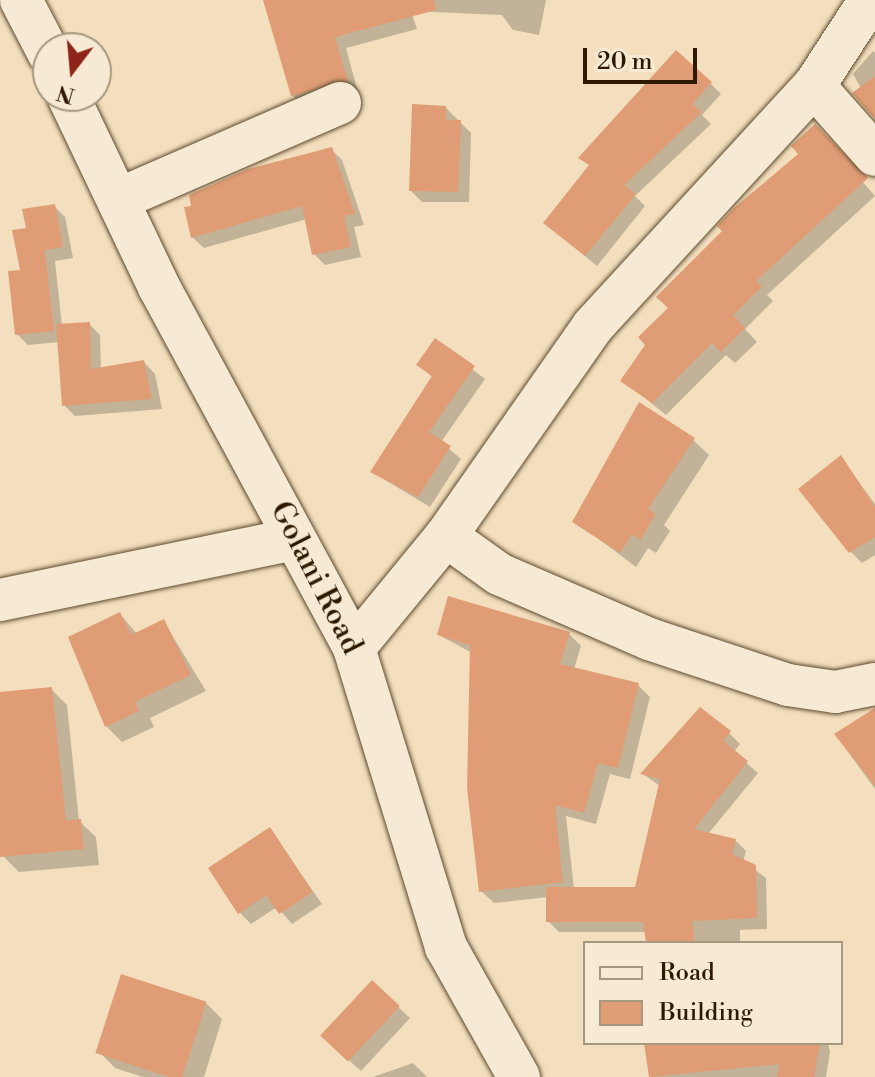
<!DOCTYPE html>
<html>
<head>
<meta charset="utf-8">
<style>
	body { margin:0 }
	#map { position:relative; width:875px; height:1077px; overflow:hidden; background:#f3dfbd; font-family:"Libre Bodoni",serif }
	div>[style] { position:absolute }
	.shadow>* { inset:0; background:#0003 }
	.building>* { inset:0; background:#e09d75; transform-origin:0 0 }
	.roads { filter:drop-shadow(0 0 2px #5e4b2f) drop-shadow(0 0 2px #5e4b2f) }
	.street>* { height:42px; margin:-21px; padding:0 21px; transform-origin:21px; border-radius:21px; background:#f7ead4 }
	span { translate:-50% -50%; white-space:nowrap; text-align:center; line-height:1.15; -webkit-text-stroke:7px #f7ead4; paint-order:stroke }
	.street-label { font-size:30px; color:#2d1a00 }
	.legend { position:absolute; left:583px; top:941px; width:260px; height:104px; box-sizing:border-box; background:#f7ead4; border:2px solid #a6977f; margin:0; padding:10px 14px; list-style:none; font-size:24px; color:#2d1a00 }
	.legend li { display:flex; align-items:center; gap:16px; height:40px }
	.legend b { width:40px; border:2px solid #a6977f }
	.north { position:absolute; left:32px; top:32px; width:80px; height:80px; box-sizing:border-box; background:#f7ead4; border:2px solid #a6977f; border-radius:50%; rotate:196deg; font-size:22px; font-weight:700; line-height:32px; text-align:center; color:#2d1a00 }
	.north::after { content:''; display:block; margin:auto; width:28px; height:36px; background:#8f2418; clip-path:polygon(50% 0,100% 100%,50% 72%,0 100%) }
	.scale { position:absolute; left:583px; top:48px; width:114px; height:36px; box-sizing:border-box; border:4px solid #2d1a00; border-top:0; padding-left:10px; font-size:24px; line-height:28px; white-space:nowrap; color:#2d1a00; -webkit-text-stroke:6px #f7ead4; paint-order:stroke }
</style>
</head>
<body>
<div id="map">
	<div class="shadow">
		<i style="clip-path:polygon(265px 0,546px 0,539px 35px,513px 30px,502px 15px,411px 11px,417px 29px,346px 48px,358px 92px,304px 107px,292px 95px)"></i>
		<i style="clip-path:polygon(873px 51px,875px 53px,875px 114px,853px 74px)"></i>
		<i style="clip-path:polygon(710px 83px,721px 94px,702px 115px,711px 124px,635px 196px,645px 206px,597px 266px,545px 223px,590px 166px,581px 157px)"></i>
		<i style="clip-path:polygon(446px 108px,471px 133px,469px 202px,422px 202px,411px 191px)"></i>
		<i style="clip-path:polygon(815px 127px,875px 196px,767px 295px,773px 301px,745px 329px,757px 342px,735px 363px,726px 355px,666px 415px,623px 380px,670px 308px,801px 154px)"></i>
		<i style="clip-path:polygon(331px 149px,342px 160px,364px 225px,354px 227px,361px 257px,325px 265px,314px 254px,307px 219px,204px 248px,192px 237px,194px 207px)"></i>
		<i style="clip-path:polygon(54px 206px,65px 217px,73px 258px,55px 261px,62px 326px,89px 324px,100px 335px,101px 370px,144px 362px,155px 374px,162px 409px,75px 416px,64px 405px,59px 342px,28px 345px,17px 334px,28px 230px)"></i>
		<i style="clip-path:polygon(436px 341px,485px 379px,441px 442px,461px 459px,430px 507px,372px 472px,433px 378px,419px 365px)"></i>
		<i style="clip-path:polygon(693px 440px,709px 455px,664px 525px,670px 531px,656px 553px,648px 548px,636px 567px,575px 521px)"></i>
		<i style="clip-path:polygon(841px 458px,875px 504px,875px 555px,862px 563px,851px 552px)"></i>
		<i style="clip-path:polygon(120px 614px,137px 634px,164px 622px,206px 691px,150px 718px,154px 727px,122px 742px,106px 726px)"></i>
		<i style="clip-path:polygon(568px 633px,581px 646px,574px 669px,638px 685px,650px 697px,630px 779px,610px 774px,596px 824px,566px 816px,574px 889px,637px 889px,660px 786px,643px 774px,729px 733px,740px 744px,734px 752px,758px 773px,708px 834px,735px 840px,746px 851px,743px 861px,766px 878px,767px 929px,740px 930px,740px 943px,648px 943px,647px 932px,559px 932px,548px 921px,548px 897px,494px 903px,481px 891px,472px 653px,439px 635px)"></i>
		<i style="clip-path:polygon(51px 689px,67px 705px,79px 821px,96px 837px,99px 865px,19px 872px,3px 856px,0 694px)"></i>
		<i style="clip-path:polygon(875px 710px,875px 789px,836px 735px)"></i>
		<i style="clip-path:polygon(269px 829px,322px 904px,292px 924px,277px 907px,251px 924px,240px 913px)"></i>
		<i style="clip-path:polygon(372px 983px,410px 1018px,361px 1071px,334px 1047px)"></i>
		<i style="clip-path:polygon(206px 1003px,222px 1019px,204px 1077px,143px 1077px,115px 1068px,99px 1052px)"></i>
		<i style="clip-path:polygon(646px 1043px,828px 1043px,830px 1052px,826px 1077px,651px 1077px)"></i>
		<i style="clip-path:polygon(413px 1063px,427px 1077px,373px 1077px)"></i>
	</div>
	<div class="building">
		<i style="clip-path:polygon(263px 0,434px 0,436px 10px,335px 37px,348px 81px,291px 96px)"></i>
		<i style="clip-path:polygon(676px 50px,712px 82px,692px 104px,702px 112px,624px 185px,636px 194px,585px 256px,543px 223px,589px 165px,578px 158px)"></i>
		<i style="clip-path:polygon(875px 76px,875px 119px,852px 93px)"></i>
		<i style="clip-path:polygon(412px 104px,446px 106px,446px 120px,461px 120px,458px 192px,409px 191px)"></i>
		<i style="clip-path:polygon(815px 124px,868px 178px,756px 281px,762px 287px,733px 315px,745px 328px,721px 352px,712px 343px,652px 403px,620px 381px,645px 345px,638px 337px,668px 308px,656px 297px,722px 231px,717px 226px,734px 208px,798px 154px,791px 146px)"></i>
		<i style="clip-path:polygon(332px 147px,355px 214px,344px 216px,351px 247px,312px 255px,302px 206px,191px 238px,184px 207px,191px 206px,189px 195px,248px 169px)"></i>
		<i style="clip-path:polygon(55px 204px,63px 247px,45px 250px,54px 331px,15px 335px,8px 271px,20px 270px,12px 230px,26px 228px,22px 209px)"></i>
		<i style="clip-path:polygon(90px 322px,91px 369px,144px 360px,152px 399px,62px 406px,56px 324px)"></i>
		<i style="clip-path:polygon(435px 338px,475px 366px,429px 432px,451px 446px,418px 497px,370px 472px,432px 376px,416px 365px)"></i>
		<i style="clip-path:polygon(639px 402px,695px 438px,648px 509px,656px 514px,640px 540px,632px 534px,620px 553px,572px 522px)"></i>
		<i style="clip-path:polygon(841px 455px,875px 507px,875px 537px,849px 553px,798px 489px)"></i>
		<i style="clip-path:polygon(448px 596px,570px 632px,560px 664px,639px 683px,618px 768px,598px 763px,584px 813px,555px 805px,563px 882px,479px 892px,467px 788px,470px 645px,437px 635px)"></i>
		<i style="clip-path:polygon(120px 612px,131px 635px,164px 619px,191px 675px,135px 702px,139px 711px,105px 727px,68px 637px)"></i>
		<i style="clip-path:polygon(52px 687px,66px 821px,81px 819px,84px 849px,0 857px,0 692px)"></i>
		<i style="clip-path:polygon(700px 707px,731px 731px,723px 741px,748px 761px,694px 829px,736px 839px,732px 854px,756px 865px,757px 918px,692px 921px,695px 943px,646px 943px,643px 922px,546px 922px,546px 887px,635px 887px,660px 779px,640px 774px)"></i>
		<i style="clip-path:polygon(875px 708px,875px 786px,834px 734px)"></i>
		<i style="clip-path:polygon(270px 827px,313px 892px,279px 914px,266px 895px,238px 914px,208px 868px)"></i>
		<i style="left:121px;top:974px;width:90px;height:83px;rotate:18deg"></i>
		<i style="left:372px;top:980px;width:38px;height:76px;rotate:43deg"></i>
		<i style="clip-path:polygon(644px 1043px,820px 1043px,814px 1077px,777px 1077px,779px 1064px,649px 1077px)"></i>
	</div>
	<div class="roads">
		<div class="street">
			<i style="left:21px;top:0;width:59px;rotate:62.6deg"></i>
			<i style="left:814px;top:86px;width:92px;rotate:48.5deg"></i>
			<i style="left:68px;top:96px;width:212px;rotate:64.5deg"></i>
			<i style="left:159px;top:287px;width:410px;rotate:61.6deg"></i>
			<i style="left:354px;top:648px;width:313px;rotate:72.9deg"></i>
			<i style="left:446px;top:947px;width:149px;rotate:60.7deg"></i>
			<i style="left:119px;top:199px;width:241px;rotate:-23.5deg"></i>
			<i style="left:446px;top:536px;width:65px;rotate:35.6deg"></i>
			<i style="left:499px;top:574px;width:163px;rotate:23.4deg"></i>
			<i style="left:649px;top:639px;width:146px;rotate:18.3deg"></i>
			<i style="left:788px;top:685px;width:48px;rotate:8.5deg"></i>
			<i style="left:835px;top:692px;width:41px;rotate:-11.3deg"></i>
			<i style="left:0;top:600px;width:300px;rotate:-11.7deg"></i>
			<i style="left:354px;top:648px;width:145px;rotate:-50.6deg"></i>
			<i style="left:446px;top:536px;width:256px;rotate:-55deg"></i>
			<i style="left:593px;top:326px;width:326px;rotate:-47.4deg"></i>
			<i style="left:814px;top:86px;width:103px;rotate:-56.9deg"></i>
		</div>
	</div>
	<div class="street-label">
		<span style="left:316px;top:578px;rotate:63deg">Golani Road</span>
	</div>
	<ul class="legend">
	<li><b style="height:10px;background:#f7ead4"></b>Road</li>
	<li><b style="height:22px;background:#e09d75"></b>Building</li>
	</ul>
	<div class="north">N</div>
	<div class="scale">20 m</div>
</div>
</body>
</html>
